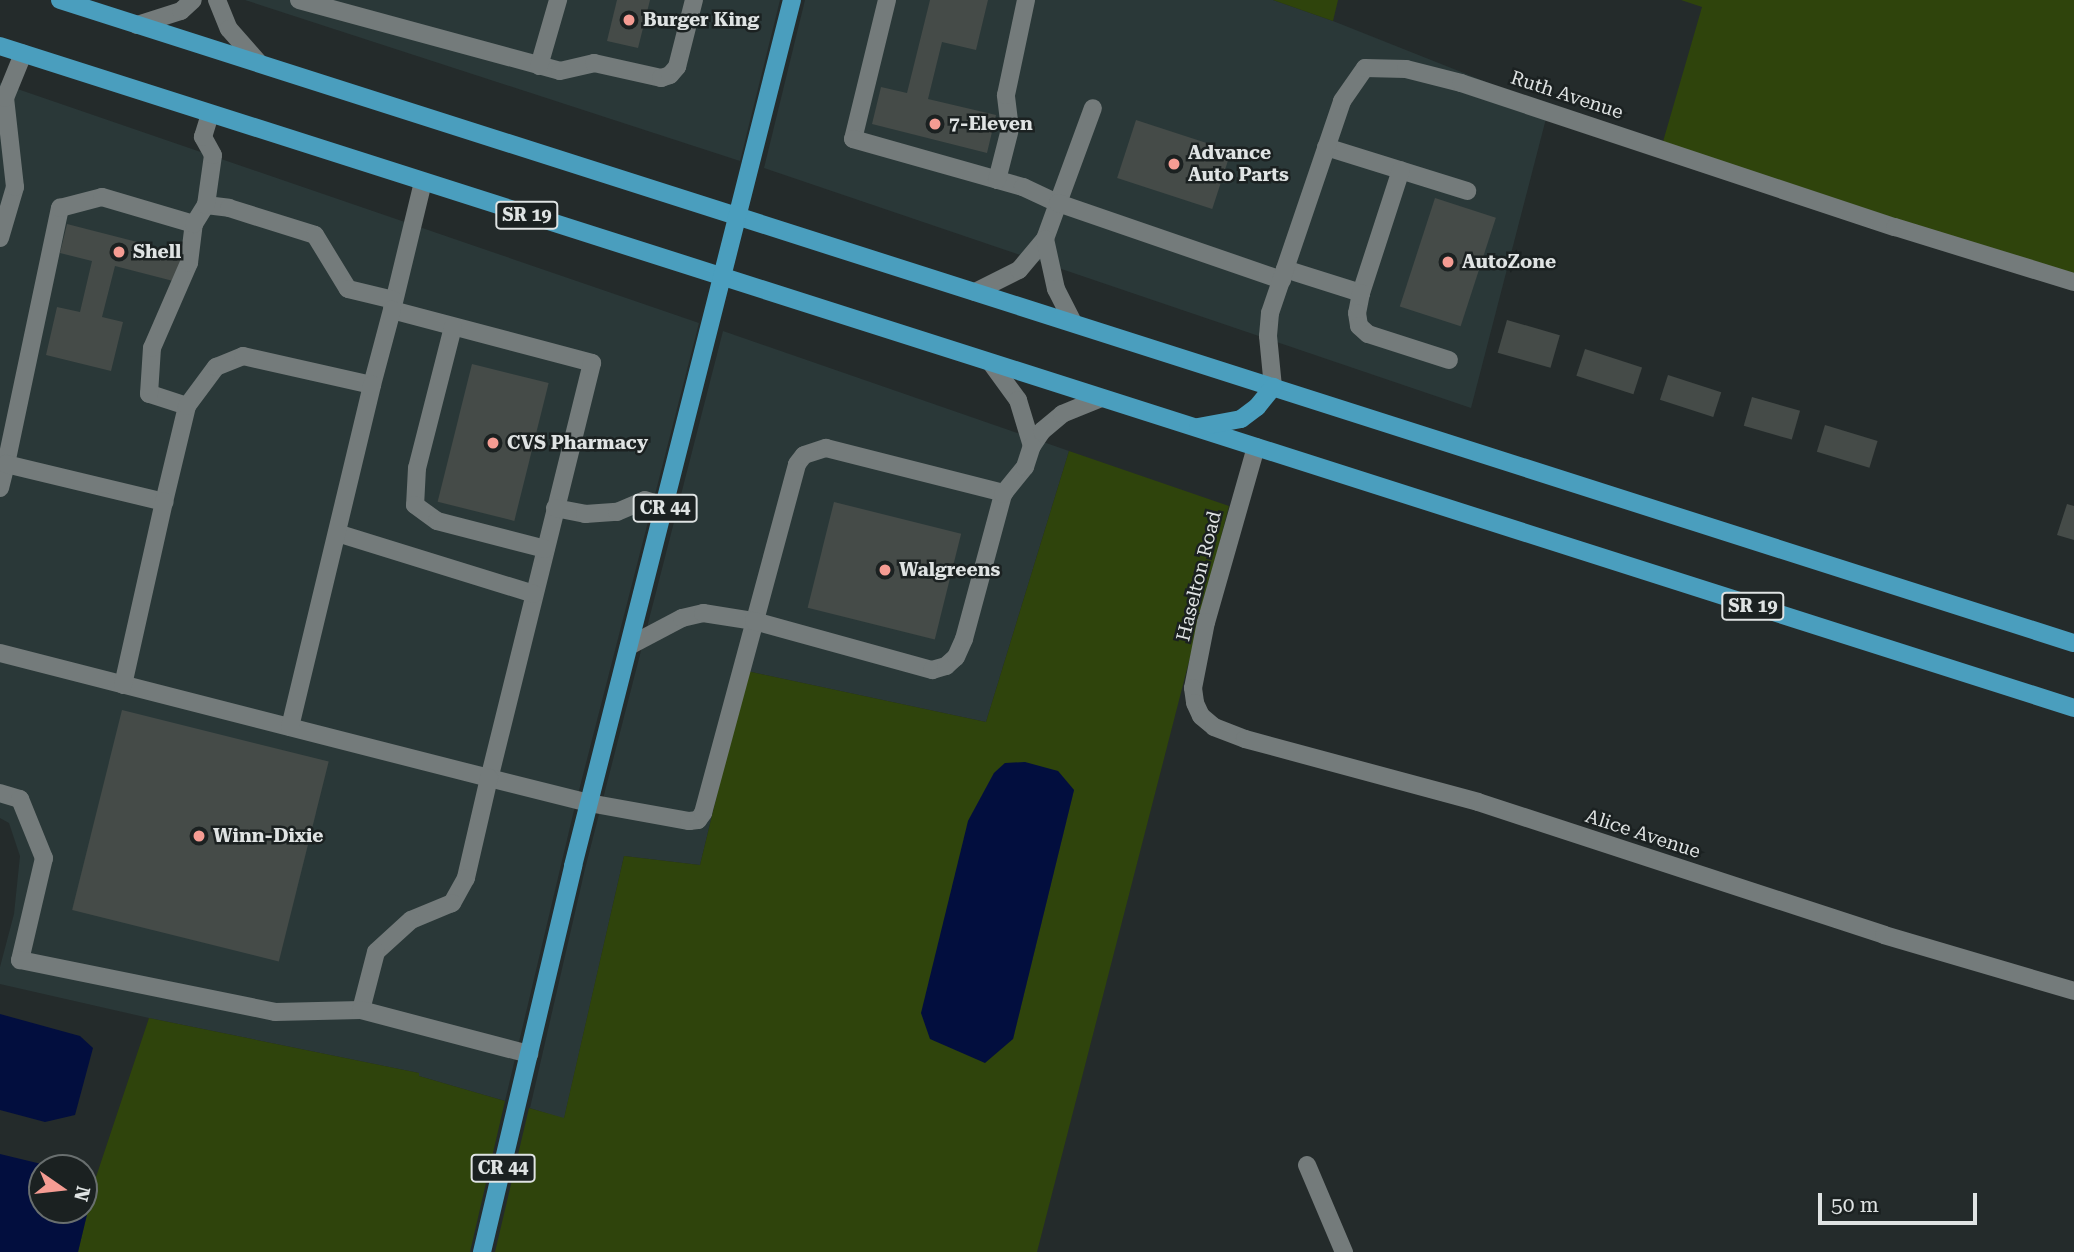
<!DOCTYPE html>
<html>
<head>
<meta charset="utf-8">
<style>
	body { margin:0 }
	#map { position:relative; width:2074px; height:1252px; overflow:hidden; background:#242b2b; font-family:"Roboto Serif",serif }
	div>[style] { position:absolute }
	.built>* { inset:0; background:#2a3838 }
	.green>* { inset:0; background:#2f440c }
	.water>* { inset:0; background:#020e3e }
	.building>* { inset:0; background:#454b48; transform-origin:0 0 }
	.minor>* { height:18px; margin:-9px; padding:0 9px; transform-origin:9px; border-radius:9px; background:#747b7b }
	.major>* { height:18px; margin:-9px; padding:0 9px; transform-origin:9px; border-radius:9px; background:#4a9ebe }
	.dots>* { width:19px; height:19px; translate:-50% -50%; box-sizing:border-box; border:4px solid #1b2121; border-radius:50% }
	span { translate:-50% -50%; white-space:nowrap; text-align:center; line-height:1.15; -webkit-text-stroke:5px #1b2121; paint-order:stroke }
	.shield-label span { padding:2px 5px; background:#1b2121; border:2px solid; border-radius:5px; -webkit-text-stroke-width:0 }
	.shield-label { font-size:18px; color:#dfe3e3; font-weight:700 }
	.poi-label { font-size:19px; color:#dfe3e3; font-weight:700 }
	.left { translate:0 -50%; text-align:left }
	.street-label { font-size:19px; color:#dfe3e3 }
	.north { position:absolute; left:28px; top:1154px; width:70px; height:70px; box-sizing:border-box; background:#1b2121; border:2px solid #696f6f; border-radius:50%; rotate:104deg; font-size:19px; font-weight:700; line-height:28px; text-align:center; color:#dfe3e3 }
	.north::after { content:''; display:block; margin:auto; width:24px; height:32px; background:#f59c93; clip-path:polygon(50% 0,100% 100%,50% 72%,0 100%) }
	.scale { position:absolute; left:1818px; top:1193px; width:159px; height:32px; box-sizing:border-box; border:4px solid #dfe3e3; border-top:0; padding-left:9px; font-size:21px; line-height:24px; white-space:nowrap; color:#dfe3e3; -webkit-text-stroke:5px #1b2121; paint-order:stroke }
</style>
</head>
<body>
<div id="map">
	<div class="built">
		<i style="clip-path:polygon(245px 0,780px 0,740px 161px)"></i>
		<i style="clip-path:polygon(805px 0,1273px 0,1333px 21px,1549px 107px,1471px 408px,764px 168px)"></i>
		<i style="clip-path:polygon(0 83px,699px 323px,575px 806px,505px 1101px,419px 1076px,419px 1073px,149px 1018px,0 984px,0 967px,14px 914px,20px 856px,9px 823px,0 818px)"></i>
		<i style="clip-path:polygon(723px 331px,1069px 451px,986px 722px,747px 671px,700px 865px,624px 856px,564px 1119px,530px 1108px,585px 869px)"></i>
	</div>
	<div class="green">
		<i style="clip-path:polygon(1273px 0,1338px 0,1333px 21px)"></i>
		<i style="clip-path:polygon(1681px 0,2074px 0,2074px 279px,1660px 152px,1702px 7px)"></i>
		<i style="clip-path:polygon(evenodd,1069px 451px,1229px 506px,1037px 1252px,495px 1252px,529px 1108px,564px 1118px,624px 856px,700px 865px,747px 671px,986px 722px,1069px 451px,1005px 763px,1058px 771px,1074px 790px,1013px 1039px,968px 821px,994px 773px,1005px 763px)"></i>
		<i style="clip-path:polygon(149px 1018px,419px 1073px,419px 1076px,505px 1101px,470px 1252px,78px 1252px,96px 1177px)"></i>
	</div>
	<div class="water">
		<i style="clip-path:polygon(1025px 762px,1058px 771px,1074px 790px,1013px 1039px,985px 1063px,930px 1039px,921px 1013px,968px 821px,994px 773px,1005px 763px)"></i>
		<i style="clip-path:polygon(0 1014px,80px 1036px,93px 1048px,75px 1115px,45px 1122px,0 1110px)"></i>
		<i style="clip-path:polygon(0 1154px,58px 1168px,42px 1168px,42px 1210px,84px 1210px,84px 1174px,96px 1177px,78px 1252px,0 1252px)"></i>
	</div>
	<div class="building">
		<i style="clip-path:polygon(617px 0,650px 0,638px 48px,607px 41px)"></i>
		<i style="clip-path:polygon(930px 0,988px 0,976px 50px,942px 42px,928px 99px,996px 115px,987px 153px,872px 124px,881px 87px,907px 93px)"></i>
		<i style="left:1136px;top:120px;width:100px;height:61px;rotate:18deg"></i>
		<i style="left:1435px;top:198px;width:64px;height:114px;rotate:18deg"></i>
		<i style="clip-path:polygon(67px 224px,184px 254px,177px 282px,115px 266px,102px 317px,123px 322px,111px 371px,46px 355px,57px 307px,80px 312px,92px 261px,60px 253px)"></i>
		<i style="left:1507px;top:320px;width:55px;height:34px;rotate:16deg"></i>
		<i style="left:1585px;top:349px;width:60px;height:28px;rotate:18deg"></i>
		<i style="left:472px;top:364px;width:79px;height:142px;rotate:14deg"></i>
		<i style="left:1668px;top:375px;width:56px;height:26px;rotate:18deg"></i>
		<i style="left:1752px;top:397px;width:50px;height:30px;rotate:16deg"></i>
		<i style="left:1825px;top:425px;width:55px;height:28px;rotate:17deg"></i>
		<i style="left:834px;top:502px;width:131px;height:109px;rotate:14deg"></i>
		<i style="clip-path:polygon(2067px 504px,2074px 506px,2074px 540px,2057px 535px)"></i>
		<i style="left:122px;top:710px;width:213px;height:206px;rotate:14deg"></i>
	</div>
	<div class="minor">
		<i style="left:217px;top:0;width:31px;rotate:68deg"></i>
		<i style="left:229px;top:29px;width:45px;rotate:48.6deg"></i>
		<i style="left:299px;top:0;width:270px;rotate:15.2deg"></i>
		<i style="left:560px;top:71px;width:35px;rotate:-13deg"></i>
		<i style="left:594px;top:63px;width:69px;rotate:12.6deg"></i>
		<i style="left:661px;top:78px;width:9px;rotate:-18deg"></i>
		<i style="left:670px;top:75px;width:11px;rotate:-49deg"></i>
		<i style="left:677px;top:67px;width:69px;rotate:-75.8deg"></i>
		<i style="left:887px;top:0;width:143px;rotate:103.7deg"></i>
		<i style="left:853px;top:139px;width:177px;rotate:15.8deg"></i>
		<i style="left:1023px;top:187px;width:38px;rotate:25deg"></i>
		<i style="left:1058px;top:203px;width:101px;rotate:-69.8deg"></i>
		<i style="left:137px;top:25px;width:46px;rotate:-17.7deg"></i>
		<i style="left:181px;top:11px;width:16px;rotate:-43deg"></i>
		<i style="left:539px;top:66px;width:69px;rotate:-73.9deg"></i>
		<i style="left:1326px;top:147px;width:148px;rotate:17.3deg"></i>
		<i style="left:997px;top:180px;width:53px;rotate:-75.7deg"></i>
		<i style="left:1010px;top:129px;width:34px;rotate:-97deg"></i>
		<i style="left:1006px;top:95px;width:97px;rotate:-78.1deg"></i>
		<i style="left:423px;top:182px;width:132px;rotate:103.6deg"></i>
		<i style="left:392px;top:310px;width:207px;rotate:14.8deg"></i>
		<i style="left:592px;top:363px;width:428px;rotate:103.9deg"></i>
		<i style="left:489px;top:778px;width:103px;rotate:14deg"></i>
		<i style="left:589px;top:803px;width:102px;rotate:10.2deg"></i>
		<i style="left:689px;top:821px;width:9px;rotate:-6deg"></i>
		<i style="left:698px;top:820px;width:9px;rotate:-54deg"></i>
		<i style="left:703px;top:813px;width:361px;rotate:-74.9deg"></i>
		<i style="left:797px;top:464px;width:11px;rotate:-52deg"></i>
		<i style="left:804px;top:455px;width:23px;rotate:-18deg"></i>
		<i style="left:826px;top:448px;width:184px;rotate:14.2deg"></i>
		<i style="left:206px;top:205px;width:23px;rotate:7deg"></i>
		<i style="left:229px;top:208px;width:90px;rotate:17.4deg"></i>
		<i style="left:315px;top:235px;width:63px;rotate:58.6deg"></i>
		<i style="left:348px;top:289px;width:47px;rotate:13.4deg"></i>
		<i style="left:0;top:238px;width:53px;rotate:-73.6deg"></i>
		<i style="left:15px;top:187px;width:90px;rotate:-96.4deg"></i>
		<i style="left:5px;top:98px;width:48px;rotate:-67.8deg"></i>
		<i style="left:1045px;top:239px;width:38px;rotate:-70deg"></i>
		<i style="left:1058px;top:203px;width:237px;rotate:19deg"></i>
		<i style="left:1285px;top:269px;width:80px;rotate:17.5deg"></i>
		<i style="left:1361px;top:293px;width:129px;rotate:-72deg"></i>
		<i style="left:975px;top:292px;width:49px;rotate:-26.6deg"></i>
		<i style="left:1019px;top:270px;width:40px;rotate:-50deg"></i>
		<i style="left:1045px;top:239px;width:51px;rotate:77.6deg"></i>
		<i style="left:1056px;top:289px;width:38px;rotate:63deg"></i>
		<i style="left:1361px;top:293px;width:20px;rotate:101deg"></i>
		<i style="left:1357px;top:313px;width:13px;rotate:81deg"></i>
		<i style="left:1359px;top:326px;width:12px;rotate:42deg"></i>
		<i style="left:1368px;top:334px;width:85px;rotate:17.8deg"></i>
		<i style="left:453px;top:327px;width:146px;rotate:104.3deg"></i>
		<i style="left:417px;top:468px;width:37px;rotate:93deg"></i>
		<i style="left:415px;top:505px;width:27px;rotate:36deg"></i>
		<i style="left:437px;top:521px;width:112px;rotate:14.5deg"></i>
		<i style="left:991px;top:363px;width:46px;rotate:53.9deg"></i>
		<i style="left:1018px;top:400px;width:48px;rotate:73.1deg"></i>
		<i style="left:1032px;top:446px;width:18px;rotate:-56deg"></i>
		<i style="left:1042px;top:431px;width:26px;rotate:-40deg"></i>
		<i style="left:1062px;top:414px;width:42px;rotate:-22.3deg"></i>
		<i style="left:1273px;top:387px;width:51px;rotate:-95.6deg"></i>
		<i style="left:1268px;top:336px;width:23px;rotate:-85deg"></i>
		<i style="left:1270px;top:313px;width:224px;rotate:-71.2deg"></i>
		<i style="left:1342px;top:101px;width:40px;rotate:-55.1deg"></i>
		<i style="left:1365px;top:68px;width:41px;rotate:1.4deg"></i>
		<i style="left:1406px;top:69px;width:57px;rotate:14.3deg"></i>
		<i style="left:1461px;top:83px;width:457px;rotate:18.4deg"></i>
		<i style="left:1895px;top:227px;width:187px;rotate:17.1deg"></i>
		<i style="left:187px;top:406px;width:40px;rotate:-162deg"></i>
		<i style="left:149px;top:394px;width:46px;rotate:-86.3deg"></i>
		<i style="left:152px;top:348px;width:93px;rotate:-66.5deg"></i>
		<i style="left:189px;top:263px;width:39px;rotate:-83deg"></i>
		<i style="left:1256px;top:447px;width:182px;rotate:105.9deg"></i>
		<i style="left:1206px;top:622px;width:67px;rotate:101.1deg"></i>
		<i style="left:1193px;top:688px;width:15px;rotate:82deg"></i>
		<i style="left:1195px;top:703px;width:14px;rotate:65deg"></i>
		<i style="left:1201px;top:716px;width:17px;rotate:40deg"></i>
		<i style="left:1214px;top:727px;width:33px;rotate:21deg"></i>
		<i style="left:1245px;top:739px;width:241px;rotate:15.1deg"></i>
		<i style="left:1478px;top:802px;width:427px;rotate:18.1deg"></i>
		<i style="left:1884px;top:935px;width:198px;rotate:16.4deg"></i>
		<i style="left:6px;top:464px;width:262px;rotate:-78.1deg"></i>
		<i style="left:60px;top:208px;width:43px;rotate:-14.7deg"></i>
		<i style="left:102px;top:197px;width:96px;rotate:16.4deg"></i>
		<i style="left:194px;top:224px;width:22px;rotate:-58deg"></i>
		<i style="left:206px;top:205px;width:50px;rotate:-82deg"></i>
		<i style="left:213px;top:155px;width:21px;rotate:-119deg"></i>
		<i style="left:203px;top:137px;width:24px;rotate:-73deg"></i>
		<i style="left:0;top:488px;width:25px;rotate:-76deg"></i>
		<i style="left:6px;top:464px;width:163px;rotate:13.5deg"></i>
		<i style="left:164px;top:502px;width:99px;rotate:-76.5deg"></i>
		<i style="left:187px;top:406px;width:49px;rotate:-53.4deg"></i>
		<i style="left:216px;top:367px;width:29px;rotate:-22deg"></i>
		<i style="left:243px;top:356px;width:132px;rotate:12.7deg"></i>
		<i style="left:372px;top:385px;width:78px;rotate:-75.1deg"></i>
		<i style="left:555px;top:508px;width:31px;rotate:11deg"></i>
		<i style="left:585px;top:514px;width:32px;rotate:-4deg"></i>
		<i style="left:617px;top:512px;width:30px;rotate:-23deg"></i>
		<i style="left:645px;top:500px;width:21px;rotate:17deg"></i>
		<i style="left:337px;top:533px;width:206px;rotate:17.2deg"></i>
		<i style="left:629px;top:646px;width:60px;rotate:-27.8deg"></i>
		<i style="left:682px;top:618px;width:22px;rotate:-13deg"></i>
		<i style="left:703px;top:613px;width:52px;rotate:8.9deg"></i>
		<i style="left:754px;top:621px;width:185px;rotate:15.4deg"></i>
		<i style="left:932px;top:670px;width:15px;rotate:-16deg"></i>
		<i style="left:946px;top:666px;width:13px;rotate:-42deg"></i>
		<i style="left:956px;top:657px;width:20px;rotate:-66deg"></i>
		<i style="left:964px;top:639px;width:150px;rotate:-74.9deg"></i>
		<i style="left:1003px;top:494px;width:35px;rotate:-51deg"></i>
		<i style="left:1025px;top:467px;width:22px;rotate:-72deg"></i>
		<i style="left:0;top:653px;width:505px;rotate:14.34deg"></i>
		<i style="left:489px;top:778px;width:103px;rotate:103deg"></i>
		<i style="left:466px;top:878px;width:29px;rotate:119deg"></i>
		<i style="left:452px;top:903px;width:44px;rotate:157.5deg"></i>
		<i style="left:411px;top:920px;width:47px;rotate:137.6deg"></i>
		<i style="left:376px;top:952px;width:60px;rotate:104.5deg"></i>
		<i style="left:123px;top:685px;width:188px;rotate:-77.4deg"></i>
		<i style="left:290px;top:727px;width:352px;rotate:-76.5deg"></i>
		<i style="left:0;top:793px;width:21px;rotate:17deg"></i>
		<i style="left:20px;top:799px;width:64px;rotate:67.9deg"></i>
		<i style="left:44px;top:858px;width:105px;rotate:103.2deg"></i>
		<i style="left:20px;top:960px;width:260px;rotate:11.5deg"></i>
		<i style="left:275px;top:1012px;width:86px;rotate:-1.3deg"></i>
		<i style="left:361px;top:1010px;width:174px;rotate:14.7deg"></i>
		<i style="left:1307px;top:1165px;width:95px;rotate:67deg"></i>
	</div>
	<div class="major">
		<i style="left:60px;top:0;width:2114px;rotate:17.71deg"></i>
		<i style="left:0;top:46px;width:2177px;rotate:17.7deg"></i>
		<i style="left:1198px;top:427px;width:44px;rotate:-10.5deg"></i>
		<i style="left:1241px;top:419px;width:20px;rotate:-37deg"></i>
		<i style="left:1257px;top:407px;width:26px;rotate:-51deg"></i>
		<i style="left:482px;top:1252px;width:397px;rotate:-76.7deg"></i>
		<i style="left:573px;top:866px;width:893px;rotate:-75.81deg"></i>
	</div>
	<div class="dots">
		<i style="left:629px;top:20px;background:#f59c93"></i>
		<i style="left:935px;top:124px;background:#f59c93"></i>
		<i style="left:1174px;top:164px;background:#f59c93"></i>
		<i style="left:119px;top:252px;background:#f59c93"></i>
		<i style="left:1448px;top:262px;background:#f59c93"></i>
		<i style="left:493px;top:443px;background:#f59c93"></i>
		<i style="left:885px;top:570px;background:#f59c93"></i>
		<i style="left:199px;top:836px;background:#f59c93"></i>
	</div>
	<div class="shield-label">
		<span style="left:527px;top:215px">SR 19</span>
		<span style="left:665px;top:508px">CR 44</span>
		<span style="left:1753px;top:606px">SR 19</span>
		<span style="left:503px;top:1168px">CR 44</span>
	</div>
	<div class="poi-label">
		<span class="left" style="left:643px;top:20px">Burger King</span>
		<span class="left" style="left:949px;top:124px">7-Eleven</span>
		<span class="left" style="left:1188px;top:164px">Advance<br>Auto Parts</span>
		<span class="left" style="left:133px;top:252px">Shell</span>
		<span class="left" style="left:1462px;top:262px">AutoZone</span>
		<span class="left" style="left:507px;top:443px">CVS Pharmacy</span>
		<span class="left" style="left:899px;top:570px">Walgreens</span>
		<span class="left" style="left:213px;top:836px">Winn-Dixie</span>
	</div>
	<div class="street-label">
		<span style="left:1567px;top:95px;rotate:18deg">Ruth Avenue</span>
		<span style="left:1199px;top:576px;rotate:-76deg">Haselton Road</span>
		<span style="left:1643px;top:834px;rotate:18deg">Alice Avenue</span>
	</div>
	<div class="north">N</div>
	<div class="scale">50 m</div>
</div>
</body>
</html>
